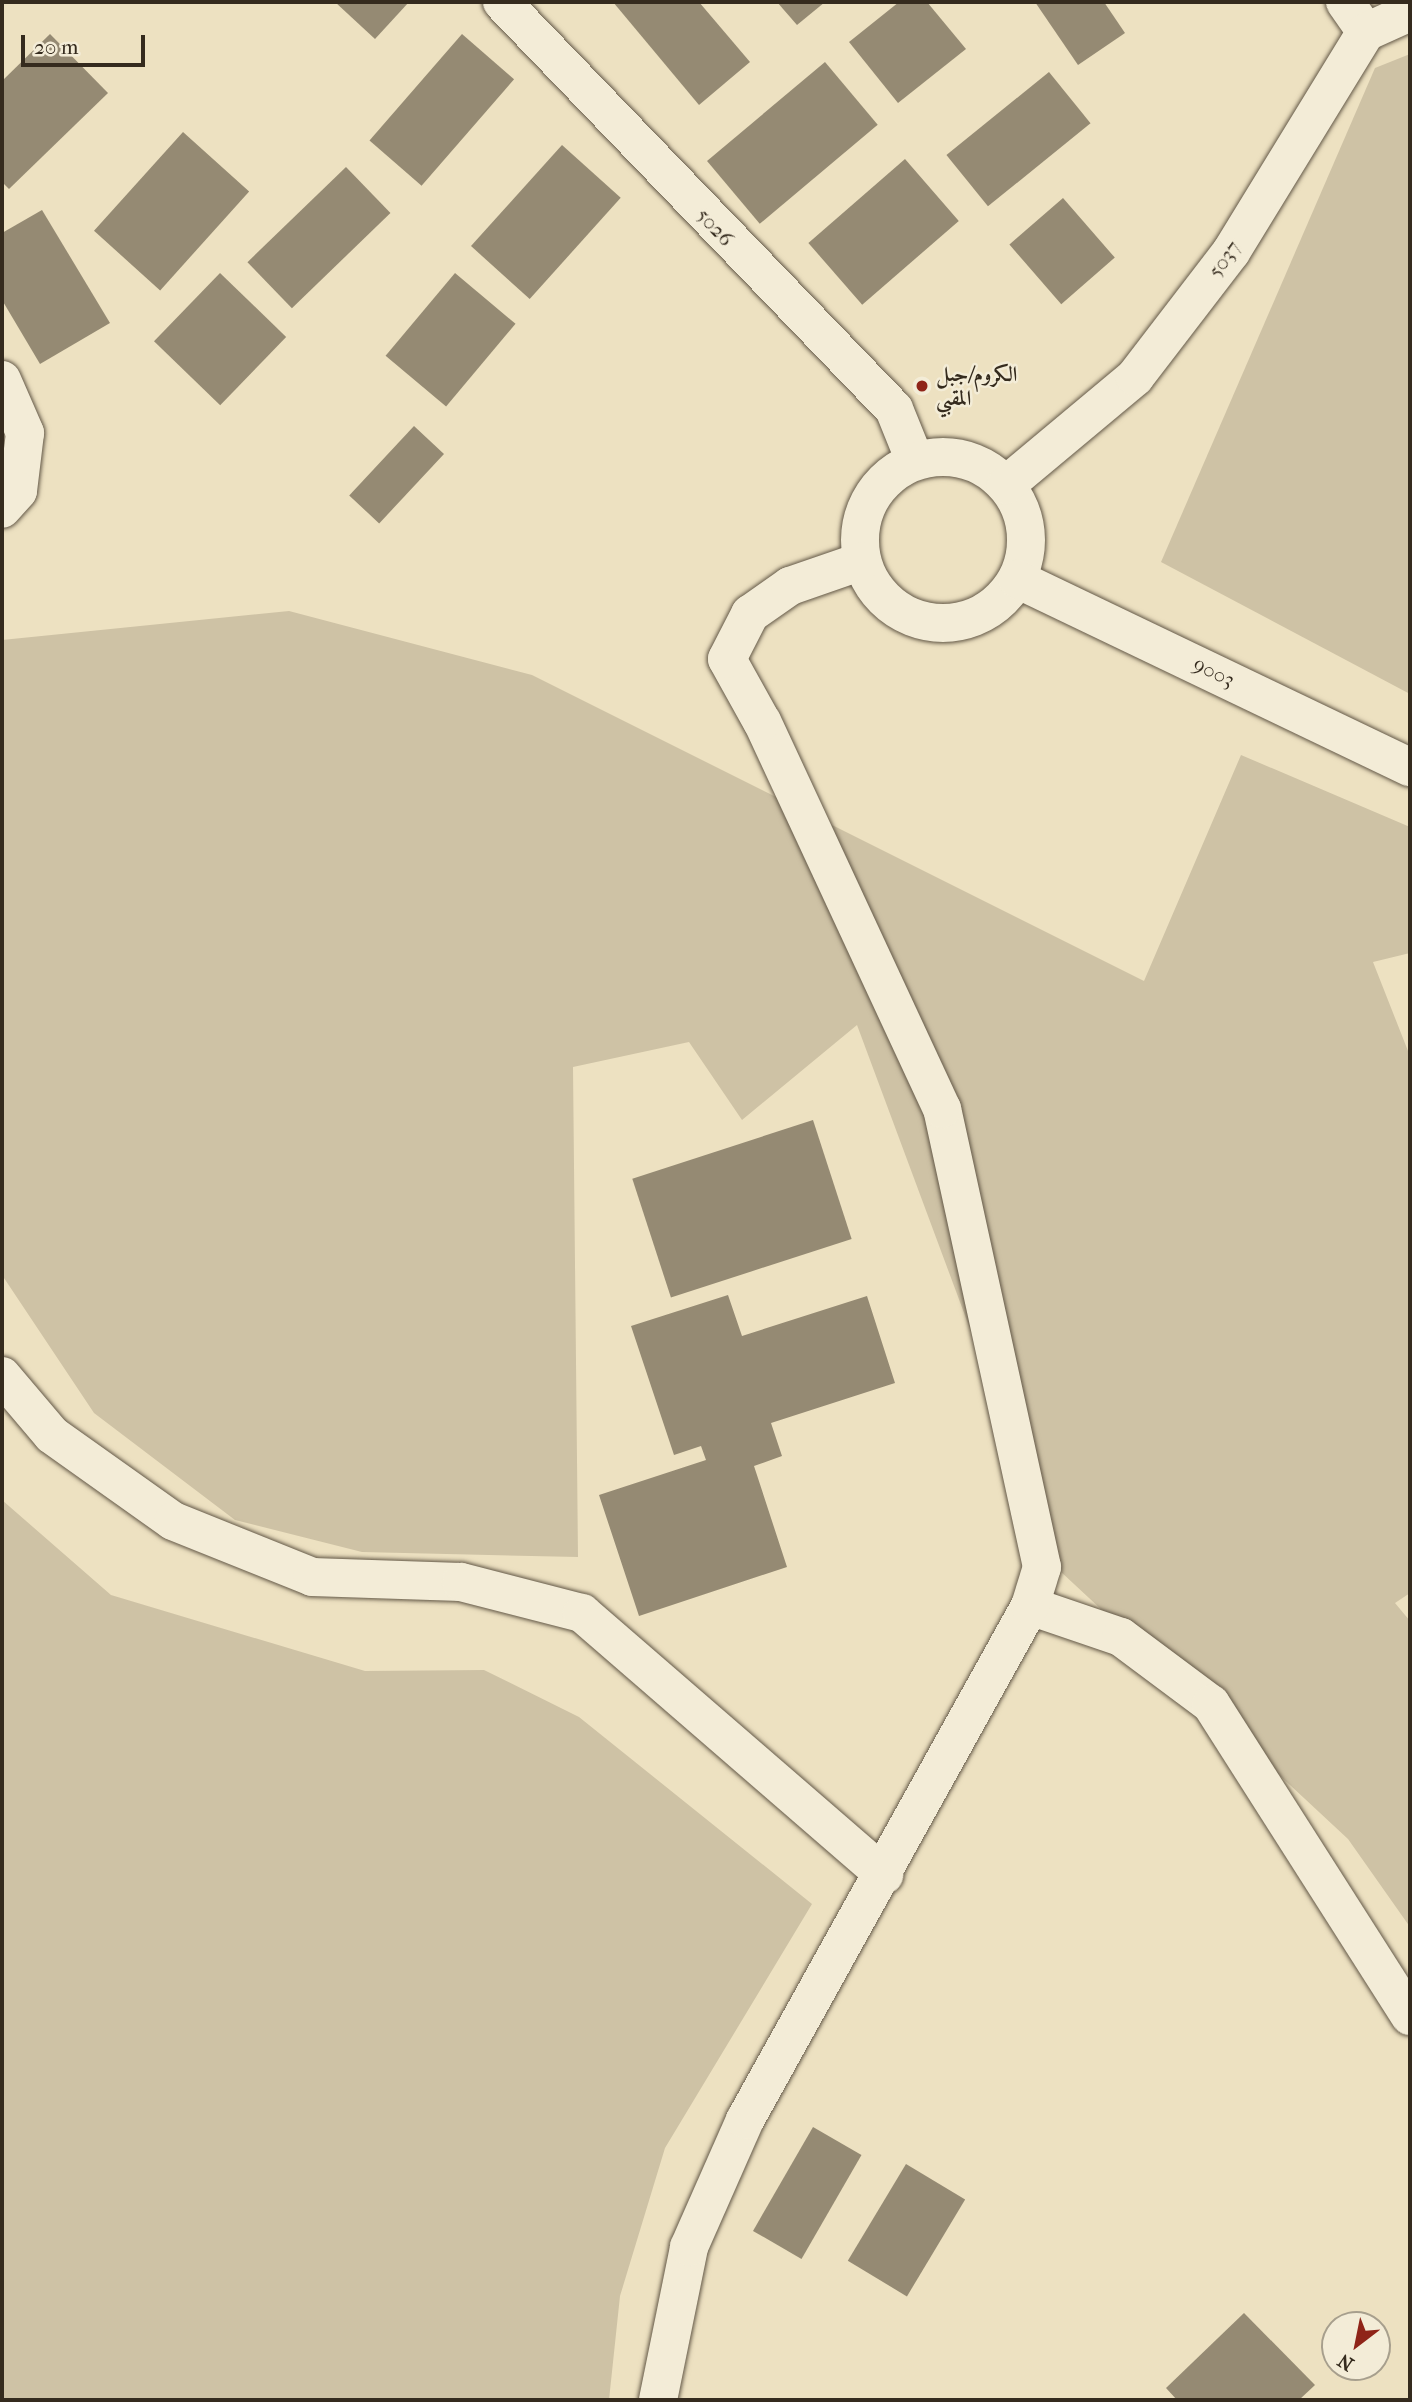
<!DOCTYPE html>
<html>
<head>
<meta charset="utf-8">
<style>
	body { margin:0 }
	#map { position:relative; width:1412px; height:2402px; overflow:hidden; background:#ede1c1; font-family:"IM FELL French Canon",Amiri,serif }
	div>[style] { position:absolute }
	.green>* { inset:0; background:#cec2a5 }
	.building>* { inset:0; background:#958a73; transform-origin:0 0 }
	.roads { filter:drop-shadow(0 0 2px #635847) drop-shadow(0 0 2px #635847) }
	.street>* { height:38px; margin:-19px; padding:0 19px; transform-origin:19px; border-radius:19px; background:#f3ecd7 }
	.street>.ring { margin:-19px; padding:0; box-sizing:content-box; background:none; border:38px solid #f3ecd7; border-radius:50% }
	.dots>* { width:19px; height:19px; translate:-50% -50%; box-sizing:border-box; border:4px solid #f3ecd7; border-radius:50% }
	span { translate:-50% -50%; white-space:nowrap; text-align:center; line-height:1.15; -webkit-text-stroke:5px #f3ecd7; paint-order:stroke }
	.street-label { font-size:21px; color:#352b1e }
	.poi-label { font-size:21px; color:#352b1e; font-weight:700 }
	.left { translate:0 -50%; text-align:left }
	.frame { position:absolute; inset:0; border:4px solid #352b1e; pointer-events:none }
	.north { position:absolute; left:1321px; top:2311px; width:70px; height:70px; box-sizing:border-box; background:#f3ecd7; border:2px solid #a79f8d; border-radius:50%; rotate:212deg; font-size:19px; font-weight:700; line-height:28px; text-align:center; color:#352b1e }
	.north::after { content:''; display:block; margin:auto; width:24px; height:32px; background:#8f2418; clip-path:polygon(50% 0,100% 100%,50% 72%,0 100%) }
	.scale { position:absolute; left:21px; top:35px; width:124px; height:32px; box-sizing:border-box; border:4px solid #352b1e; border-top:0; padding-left:9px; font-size:21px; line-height:24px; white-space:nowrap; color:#352b1e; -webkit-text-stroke:5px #f3ecd7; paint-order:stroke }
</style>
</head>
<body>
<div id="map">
	<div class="green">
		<i style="clip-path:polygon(1410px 54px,1410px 694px,1161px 562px,1375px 68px)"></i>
		<i style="clip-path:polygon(289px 611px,532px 675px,1144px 981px,1241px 755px,1410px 827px,1410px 953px,1373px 962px,1410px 1056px,1410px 1593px,1395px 1603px,1410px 1621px,1410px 1927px,1348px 1839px,1060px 1571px,857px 1025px,742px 1120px,689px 1042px,573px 1067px,578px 1557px,362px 1552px,235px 1520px,94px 1413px,2px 1275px,2px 640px)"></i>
		<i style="clip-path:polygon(2px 1500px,111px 1595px,365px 1671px,484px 1670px,579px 1717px,812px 1904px,665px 2148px,620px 2296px,609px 2400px,2px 2400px)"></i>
	</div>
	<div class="building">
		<i style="clip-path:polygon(335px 2px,409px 2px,375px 39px)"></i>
		<i style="clip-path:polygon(613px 2px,699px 2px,750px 62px,699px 105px)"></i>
		<i style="clip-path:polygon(777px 2px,825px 2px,797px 25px)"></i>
		<i style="clip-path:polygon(899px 2px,927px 2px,966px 49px,898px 103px,849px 42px)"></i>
		<i style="clip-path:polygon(1035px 2px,1104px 2px,1125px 33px,1078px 65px)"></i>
		<i style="clip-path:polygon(50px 34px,108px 93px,9px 189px,2px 182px,2px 81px)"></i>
		<i style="left:462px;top:34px;width:69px;height:141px;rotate:41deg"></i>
		<i style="left:825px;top:62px;width:82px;height:154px;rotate:50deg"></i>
		<i style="left:1049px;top:72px;width:66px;height:132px;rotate:51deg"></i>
		<i style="left:183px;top:132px;width:89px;height:133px;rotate:42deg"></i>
		<i style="left:562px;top:145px;width:79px;height:136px;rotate:42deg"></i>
		<i style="left:905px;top:159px;width:82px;height:128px;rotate:49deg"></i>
		<i style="left:346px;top:167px;width:64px;height:137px;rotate:46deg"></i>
		<i style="left:1063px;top:198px;width:79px;height:71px;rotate:49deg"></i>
		<i style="clip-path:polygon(42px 210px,110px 323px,40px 364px,2px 300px,2px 233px)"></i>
		<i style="left:220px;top:273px;width:92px;height:95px;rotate:44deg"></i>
		<i style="left:455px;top:273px;width:79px;height:108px;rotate:40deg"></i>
		<i style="left:414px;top:426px;width:41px;height:95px;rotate:43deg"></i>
		<i style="left:813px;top:1120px;width:125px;height:190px;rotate:72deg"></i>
		<i style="clip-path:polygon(728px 1295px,742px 1336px,867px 1296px,895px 1383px,771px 1423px,782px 1456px,754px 1466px,787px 1567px,639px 1616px,599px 1495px,706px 1460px,701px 1446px,674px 1455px,631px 1326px)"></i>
		<i style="left:813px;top:2127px;width:56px;height:120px;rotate:30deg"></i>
		<i style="left:906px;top:2164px;width:69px;height:113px;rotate:31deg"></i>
		<i style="clip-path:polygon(1244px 2313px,1315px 2385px,1299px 2400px,1177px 2400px,1166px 2388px)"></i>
	</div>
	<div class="roads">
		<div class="street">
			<i style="left:502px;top:2px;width:565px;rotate:46.08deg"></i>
			<i style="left:894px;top:409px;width:56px;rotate:68deg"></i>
			<i style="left:1345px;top:2px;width:37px;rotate:55deg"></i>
			<i style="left:2px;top:380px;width:58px;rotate:66.5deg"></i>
			<i style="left:25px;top:433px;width:58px;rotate:96.9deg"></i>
			<i style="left:18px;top:491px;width:24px;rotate:132deg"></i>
			<i class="ring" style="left:860px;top:457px;width:128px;height:128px"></i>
			<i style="left:1006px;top:485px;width:168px;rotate:-39.9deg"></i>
			<i style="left:1135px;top:377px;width:158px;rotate:-52.5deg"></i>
			<i style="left:1231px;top:252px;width:258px;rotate:-58.5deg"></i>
			<i style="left:1366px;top:32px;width:48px;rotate:-24.4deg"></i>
			<i style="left:1017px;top:579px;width:436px;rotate:25.6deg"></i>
			<i style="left:2px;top:1376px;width:77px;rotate:49.7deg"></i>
			<i style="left:52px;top:1435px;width:148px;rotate:35.4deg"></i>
			<i style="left:173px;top:1521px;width:150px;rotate:21.9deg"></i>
			<i style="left:312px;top:1577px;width:149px;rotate:1.9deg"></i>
			<i style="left:461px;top:1582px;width:125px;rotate:14.4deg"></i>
			<i style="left:582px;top:1613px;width:400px;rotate:40.9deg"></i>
			<i style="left:1030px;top:1606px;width:96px;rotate:18.8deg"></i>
			<i style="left:1121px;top:1637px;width:112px;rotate:36.7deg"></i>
			<i style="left:1211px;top:1704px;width:370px;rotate:57.5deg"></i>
			<i style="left:658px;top:2400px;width:156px;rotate:-78.5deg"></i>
			<i style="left:689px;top:2247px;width:139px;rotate:-66.2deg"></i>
			<i style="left:745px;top:2120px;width:588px;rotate:-60.99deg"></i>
			<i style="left:1030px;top:1606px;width:41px;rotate:-72.9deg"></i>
			<i style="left:1042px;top:1567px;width:469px;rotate:-102.3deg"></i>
			<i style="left:942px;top:1109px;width:427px;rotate:-114.9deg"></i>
			<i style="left:762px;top:722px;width:72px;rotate:-119.1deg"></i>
			<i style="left:727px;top:659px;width:51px;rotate:-62.9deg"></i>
			<i style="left:750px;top:614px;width:49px;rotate:-35deg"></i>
			<i style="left:790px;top:586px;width:76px;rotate:-19.1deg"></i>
		</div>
	</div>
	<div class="dots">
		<i style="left:922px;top:386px;background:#8f2418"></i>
	</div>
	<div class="street-label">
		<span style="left:715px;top:227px;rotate:47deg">5026</span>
		<span style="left:1224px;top:259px;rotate:-55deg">5037</span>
		<span style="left:1214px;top:672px;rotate:26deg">9003</span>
	</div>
	<div class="poi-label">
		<span class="left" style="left:936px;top:386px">الكروم/جبل<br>المقبي</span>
	</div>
	<div class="frame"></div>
	<div class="north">N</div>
	<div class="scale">20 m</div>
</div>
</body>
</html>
